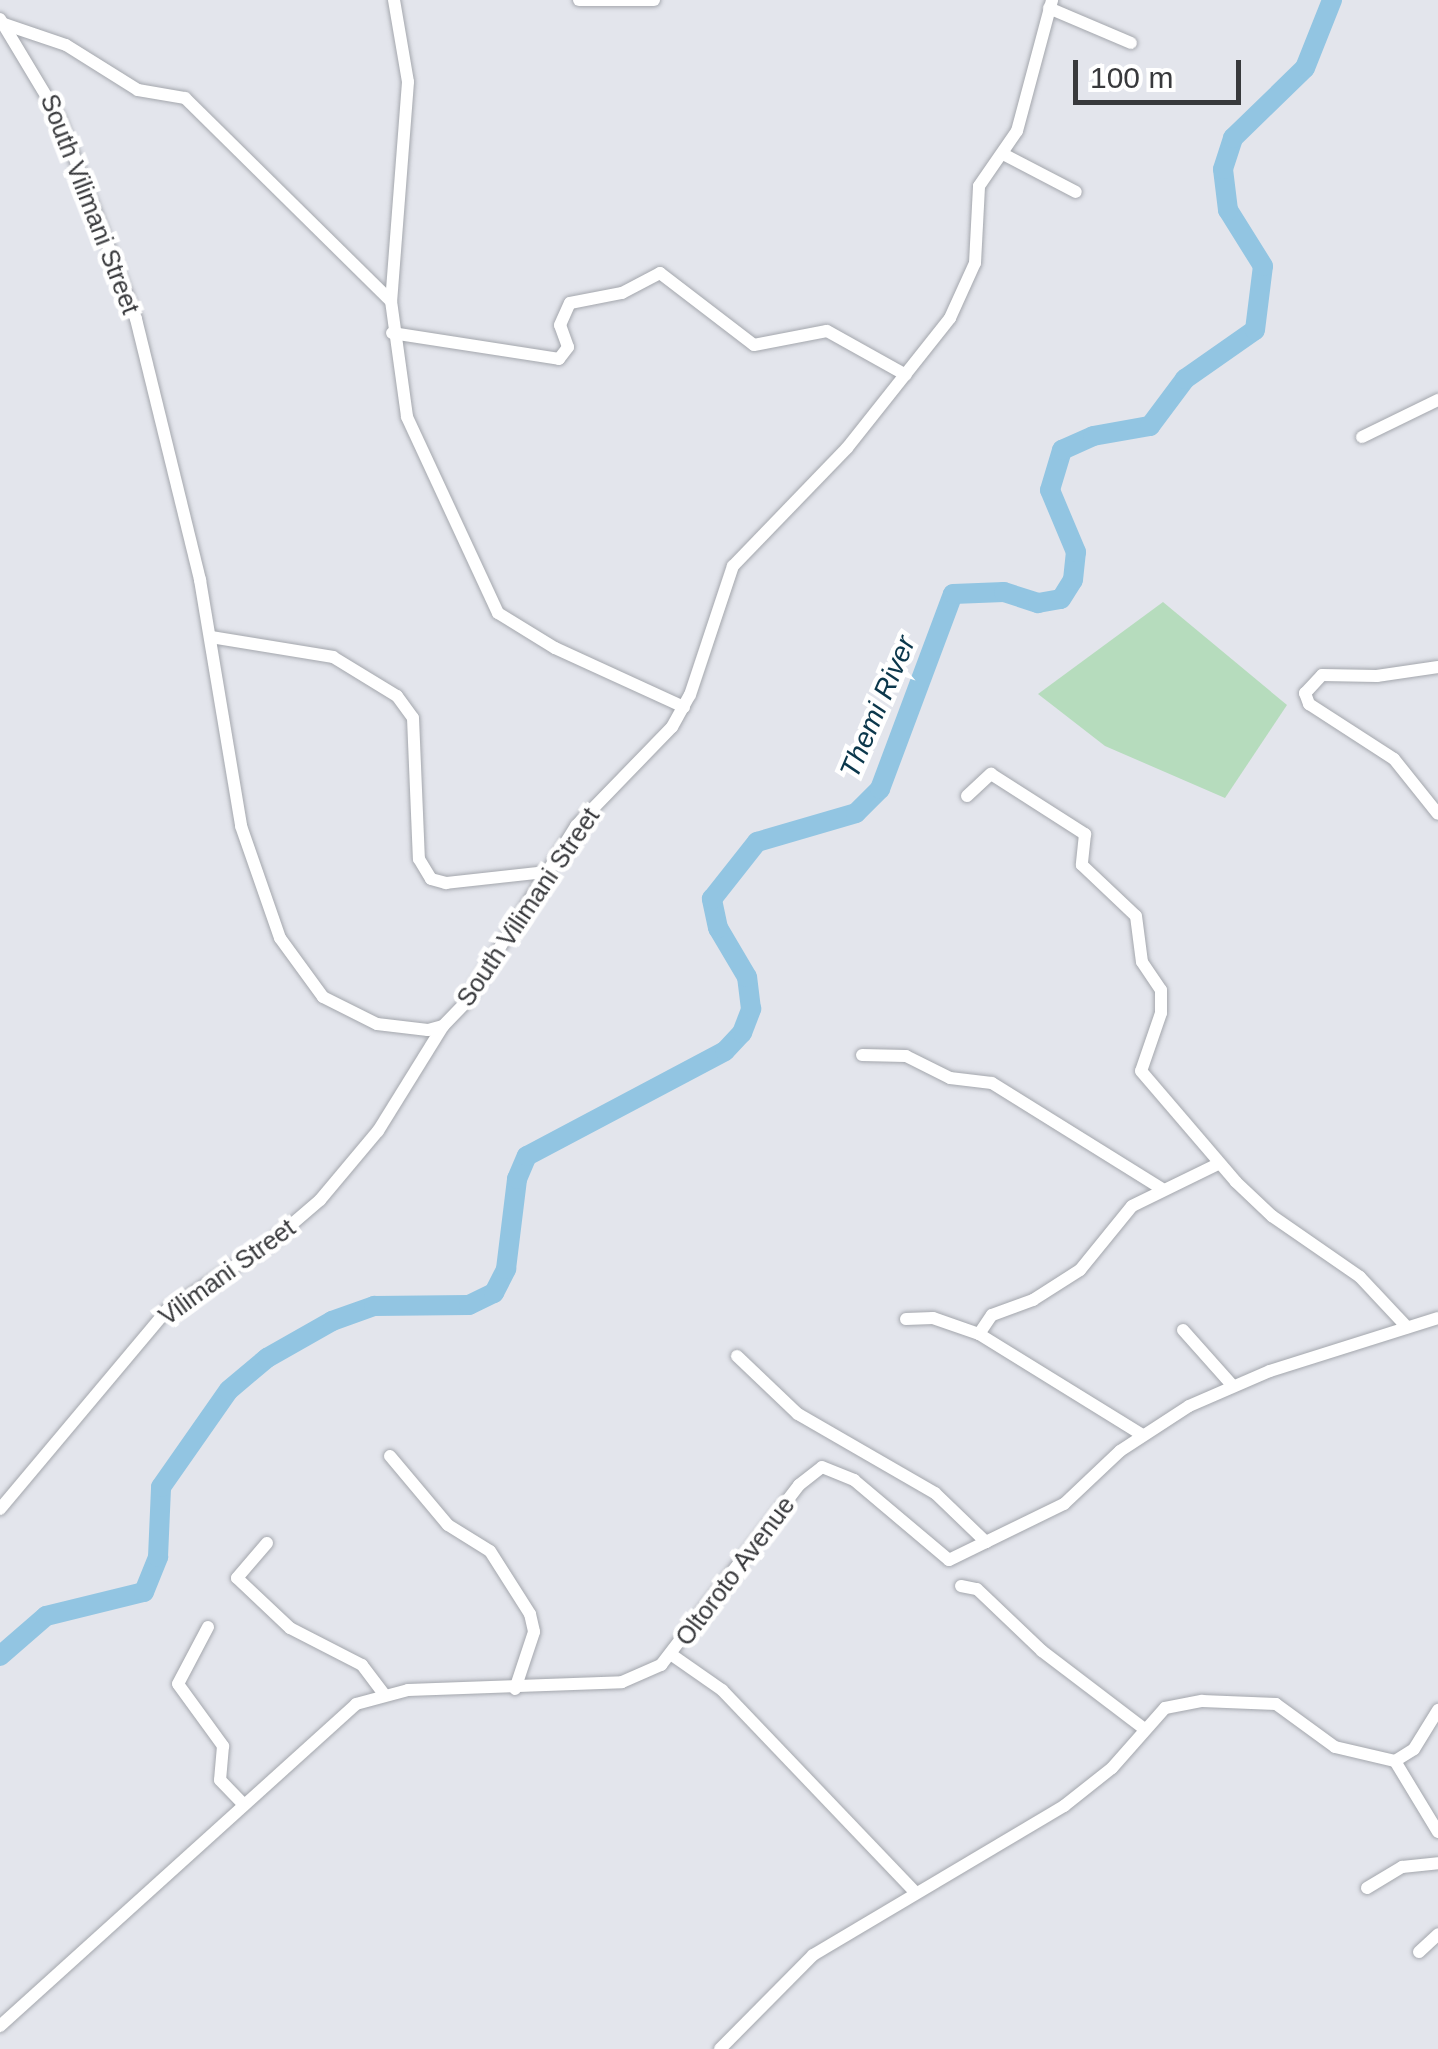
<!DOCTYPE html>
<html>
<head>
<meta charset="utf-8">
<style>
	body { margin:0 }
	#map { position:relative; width:1438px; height:2049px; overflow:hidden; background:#e3e5ec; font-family:Arial,sans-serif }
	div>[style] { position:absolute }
	.green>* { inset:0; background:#b6dcbd }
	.river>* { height:20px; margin:-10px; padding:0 10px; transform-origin:10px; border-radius:10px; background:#92c5e2 }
	.roads { filter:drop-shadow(0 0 2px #a4a7ad) drop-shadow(0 0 2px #a4a7ad) }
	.street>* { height:12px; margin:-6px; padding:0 6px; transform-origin:6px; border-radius:6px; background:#fff }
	span { translate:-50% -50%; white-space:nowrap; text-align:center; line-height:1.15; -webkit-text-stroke:9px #fff; paint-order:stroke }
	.street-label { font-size:25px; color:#38393c }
	.water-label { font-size:28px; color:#0b374b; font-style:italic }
	.scale { position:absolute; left:1073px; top:60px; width:168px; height:45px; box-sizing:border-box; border:5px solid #38393c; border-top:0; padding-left:12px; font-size:30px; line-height:35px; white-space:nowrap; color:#38393c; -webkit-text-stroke:8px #fff; paint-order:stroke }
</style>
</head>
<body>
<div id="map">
	<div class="green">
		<i style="clip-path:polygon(1163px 602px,1287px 705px,1225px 798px,1105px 746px,1038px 694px)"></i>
	</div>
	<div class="river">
		<i style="left:0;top:1656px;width:61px;rotate:-41deg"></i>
		<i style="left:46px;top:1616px;width:101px;rotate:-13.8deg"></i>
		<i style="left:144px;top:1592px;width:38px;rotate:-68deg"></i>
		<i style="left:158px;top:1557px;width:70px;rotate:-87.5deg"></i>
		<i style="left:161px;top:1487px;width:118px;rotate:-55deg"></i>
		<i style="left:229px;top:1390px;width:50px;rotate:-40.1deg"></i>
		<i style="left:267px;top:1358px;width:75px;rotate:-29.6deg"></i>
		<i style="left:332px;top:1321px;width:45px;rotate:-19.7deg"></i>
		<i style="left:374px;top:1306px;width:95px;rotate:-0.6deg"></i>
		<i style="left:469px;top:1305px;width:28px;rotate:-26deg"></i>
		<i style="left:494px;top:1293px;width:27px;rotate:-63deg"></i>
		<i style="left:506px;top:1269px;width:91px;rotate:-83deg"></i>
		<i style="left:517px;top:1179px;width:25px;rotate:-67deg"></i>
		<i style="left:527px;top:1156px;width:224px;rotate:-27.9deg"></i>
		<i style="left:725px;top:1051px;width:25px;rotate:-47deg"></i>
		<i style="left:742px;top:1033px;width:26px;rotate:-69deg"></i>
		<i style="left:751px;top:1009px;width:32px;rotate:-97deg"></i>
		<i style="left:747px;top:977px;width:57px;rotate:-120.6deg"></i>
		<i style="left:718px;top:928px;width:30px;rotate:-102deg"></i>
		<i style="left:712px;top:899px;width:73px;rotate:-51.7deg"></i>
		<i style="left:757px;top:842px;width:103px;rotate:-16.3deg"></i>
		<i style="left:856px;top:813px;width:34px;rotate:-45deg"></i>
		<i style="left:880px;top:789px;width:208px;rotate:-69.5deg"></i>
		<i style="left:953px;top:594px;width:51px;rotate:-2.2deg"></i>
		<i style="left:1004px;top:592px;width:36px;rotate:18deg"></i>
		<i style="left:1038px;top:603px;width:23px;rotate:-10deg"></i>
		<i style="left:1061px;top:599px;width:22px;rotate:-58deg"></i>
		<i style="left:1073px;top:580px;width:28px;rotate:-84deg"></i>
		<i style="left:1076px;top:552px;width:67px;rotate:-112.8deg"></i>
		<i style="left:1050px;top:490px;width:42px;rotate:-73.3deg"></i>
		<i style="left:1062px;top:450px;width:34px;rotate:-24deg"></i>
		<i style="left:1093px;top:436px;width:58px;rotate:-10deg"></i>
		<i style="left:1150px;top:426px;width:59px;rotate:-53.3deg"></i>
		<i style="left:1185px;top:379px;width:85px;rotate:-35deg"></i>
		<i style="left:1255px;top:330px;width:64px;rotate:-82.9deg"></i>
		<i style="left:1263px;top:266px;width:66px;rotate:-122deg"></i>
		<i style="left:1228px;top:210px;width:41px;rotate:-97deg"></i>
		<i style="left:1223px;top:169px;width:33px;rotate:-72deg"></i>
		<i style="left:1233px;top:138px;width:100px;rotate:-44.2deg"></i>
		<i style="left:1305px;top:68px;width:73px;rotate:-68.3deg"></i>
	</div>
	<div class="roads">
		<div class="street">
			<i style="left:394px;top:0;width:83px;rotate:80.3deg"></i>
			<i style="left:408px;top:82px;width:220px;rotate:94.4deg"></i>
			<i style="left:391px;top:301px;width:117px;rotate:82.1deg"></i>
			<i style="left:407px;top:417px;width:216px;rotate:65.1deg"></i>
			<i style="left:498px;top:613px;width:67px;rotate:31.6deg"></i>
			<i style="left:555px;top:648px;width:142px;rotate:24.6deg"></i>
			<i style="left:579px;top:0;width:75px"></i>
			<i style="left:1049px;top:8px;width:89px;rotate:23.1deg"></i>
			<i style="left:0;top:19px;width:114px;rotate:59deg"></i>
			<i style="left:59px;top:117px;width:216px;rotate:69.1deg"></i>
			<i style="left:136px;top:319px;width:269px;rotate:76.2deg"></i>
			<i style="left:200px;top:580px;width:249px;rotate:80.5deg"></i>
			<i style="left:241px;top:826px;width:119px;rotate:70.8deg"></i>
			<i style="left:280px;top:938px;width:73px;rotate:53.9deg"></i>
			<i style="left:323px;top:997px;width:60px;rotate:26.6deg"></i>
			<i style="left:377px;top:1024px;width:51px;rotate:6.7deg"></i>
			<i style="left:428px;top:1030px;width:16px;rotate:-15deg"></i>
			<i style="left:443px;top:1026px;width:32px;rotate:-46deg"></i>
			<i style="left:465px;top:1003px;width:209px;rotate:-57.9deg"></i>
			<i style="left:576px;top:826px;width:138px;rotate:-45.9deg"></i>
			<i style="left:672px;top:727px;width:37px;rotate:-61deg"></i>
			<i style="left:690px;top:695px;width:136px;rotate:-71.6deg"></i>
			<i style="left:733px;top:566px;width:164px;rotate:-46deg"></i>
			<i style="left:847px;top:448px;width:166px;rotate:-51.6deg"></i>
			<i style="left:950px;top:318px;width:60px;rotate:-65.6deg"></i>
			<i style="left:975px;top:263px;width:77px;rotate:-87deg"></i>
			<i style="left:979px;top:186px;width:67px;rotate:-55.4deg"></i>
			<i style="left:1017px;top:131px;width:136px;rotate:-75deg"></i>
			<i style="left:4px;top:24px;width:65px;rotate:18.7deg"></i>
			<i style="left:66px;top:45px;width:85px;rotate:32deg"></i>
			<i style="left:138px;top:90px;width:48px;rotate:9.7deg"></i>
			<i style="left:185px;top:98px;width:289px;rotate:44.6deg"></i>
			<i style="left:1003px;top:154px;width:82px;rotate:27.5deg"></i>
			<i style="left:392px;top:333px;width:169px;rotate:8.8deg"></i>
			<i style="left:559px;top:359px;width:15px;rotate:-53deg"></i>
			<i style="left:568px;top:347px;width:23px;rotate:-110deg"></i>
			<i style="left:560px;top:325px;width:24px;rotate:-66deg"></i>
			<i style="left:570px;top:303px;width:53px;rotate:-10.9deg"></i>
			<i style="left:622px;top:293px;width:43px;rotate:-27.8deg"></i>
			<i style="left:660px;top:273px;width:118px;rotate:37.5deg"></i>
			<i style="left:754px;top:345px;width:74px;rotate:-10.9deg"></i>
			<i style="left:827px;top:331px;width:90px;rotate:29.1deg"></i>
			<i style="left:1362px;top:437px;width:85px;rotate:-26deg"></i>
			<i style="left:211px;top:637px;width:124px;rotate:9.3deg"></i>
			<i style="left:333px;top:657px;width:75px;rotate:31.4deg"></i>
			<i style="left:397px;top:696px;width:27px;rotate:54deg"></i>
			<i style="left:413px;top:718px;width:141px;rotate:87.6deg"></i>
			<i style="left:419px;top:859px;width:23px;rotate:59deg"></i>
			<i style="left:431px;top:879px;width:16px;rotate:15deg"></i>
			<i style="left:446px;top:883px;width:100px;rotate:-6.3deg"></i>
			<i style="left:1438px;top:667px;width:62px;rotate:171.6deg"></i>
			<i style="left:1377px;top:676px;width:55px;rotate:-179deg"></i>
			<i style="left:1322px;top:675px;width:25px;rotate:133deg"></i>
			<i style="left:1305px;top:693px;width:12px;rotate:70deg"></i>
			<i style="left:1309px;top:704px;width:101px;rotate:32.9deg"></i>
			<i style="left:1394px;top:759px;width:70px;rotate:51.3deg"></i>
			<i style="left:967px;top:796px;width:33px;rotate:-43deg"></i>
			<i style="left:991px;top:774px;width:112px;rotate:32.6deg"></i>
			<i style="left:1085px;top:834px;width:31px;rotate:96deg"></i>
			<i style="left:1082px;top:865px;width:74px;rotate:43.4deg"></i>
			<i style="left:1136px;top:916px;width:46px;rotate:82.6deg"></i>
			<i style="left:1142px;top:962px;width:34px;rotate:56deg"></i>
			<i style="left:1161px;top:990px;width:23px;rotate:90deg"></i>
			<i style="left:1161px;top:1013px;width:61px;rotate:109deg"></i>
			<i style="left:1141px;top:1071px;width:146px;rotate:49.4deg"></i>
			<i style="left:1236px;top:1182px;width:50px;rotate:43.4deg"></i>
			<i style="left:1272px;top:1216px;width:107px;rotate:34.7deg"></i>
			<i style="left:1360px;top:1277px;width:69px;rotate:46.8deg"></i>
			<i style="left:862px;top:1055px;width:44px;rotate:1.3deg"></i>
			<i style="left:906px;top:1056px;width:49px;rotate:26.6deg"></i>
			<i style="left:950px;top:1078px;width:42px;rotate:6.8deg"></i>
			<i style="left:992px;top:1083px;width:199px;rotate:31.9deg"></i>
			<i style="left:906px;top:1319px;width:27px;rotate:-2deg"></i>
			<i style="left:933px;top:1318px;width:49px;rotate:19.2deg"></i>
			<i style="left:979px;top:1334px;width:190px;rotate:31.7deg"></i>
			<i style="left:1183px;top:1330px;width:74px;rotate:48.3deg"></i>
			<i style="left:979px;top:1334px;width:23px;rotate:-56deg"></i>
			<i style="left:992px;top:1315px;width:44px;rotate:-20.1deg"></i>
			<i style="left:1033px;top:1300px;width:56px;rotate:-32.6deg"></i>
			<i style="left:1080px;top:1270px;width:82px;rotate:-50.9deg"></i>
			<i style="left:1132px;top:1206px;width:96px;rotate:-26deg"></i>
			<i style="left:737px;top:1356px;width:84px;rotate:43.6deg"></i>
			<i style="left:798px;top:1414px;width:158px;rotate:30deg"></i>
			<i style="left:935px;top:1493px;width:71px;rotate:43.9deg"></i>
			<i style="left:390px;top:1456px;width:90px;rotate:50deg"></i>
			<i style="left:448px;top:1525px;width:49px;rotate:31.8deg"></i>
			<i style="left:490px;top:1551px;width:75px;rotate:57.6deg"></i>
			<i style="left:530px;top:1614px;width:18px;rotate:77deg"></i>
			<i style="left:534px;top:1632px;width:60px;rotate:108.4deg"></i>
			<i style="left:0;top:1509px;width:260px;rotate:-50deg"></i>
			<i style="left:167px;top:1310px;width:123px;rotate:-33deg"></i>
			<i style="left:270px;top:1243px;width:66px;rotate:-40.7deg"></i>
			<i style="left:320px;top:1200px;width:90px;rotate:-50deg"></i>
			<i style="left:378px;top:1131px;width:123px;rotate:-58.2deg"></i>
			<i style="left:267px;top:1543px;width:46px;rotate:130.6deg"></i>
			<i style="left:237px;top:1578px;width:73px;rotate:43.3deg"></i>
			<i style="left:290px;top:1628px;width:81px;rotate:27.2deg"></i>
			<i style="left:362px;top:1665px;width:35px;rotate:53deg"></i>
			<i style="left:961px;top:1586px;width:16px;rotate:11deg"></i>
			<i style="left:977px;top:1589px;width:90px;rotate:43.6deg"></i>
			<i style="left:1042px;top:1651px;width:127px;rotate:37.3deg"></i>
			<i style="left:208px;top:1627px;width:64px;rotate:117.8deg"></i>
			<i style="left:178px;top:1684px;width:77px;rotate:54deg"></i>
			<i style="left:223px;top:1746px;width:34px;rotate:95deg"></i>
			<i style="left:220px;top:1780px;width:33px;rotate:46deg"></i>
			<i style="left:672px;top:1655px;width:61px;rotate:35deg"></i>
			<i style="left:722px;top:1690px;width:277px;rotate:46.3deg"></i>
			<i style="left:1395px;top:1761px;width:83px;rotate:58.8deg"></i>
			<i style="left:1367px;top:1888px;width:41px;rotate:-31deg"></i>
			<i style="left:1402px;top:1867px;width:36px;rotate:-6deg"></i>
			<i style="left:1419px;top:1952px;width:26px;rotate:-43deg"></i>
			<i style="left:0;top:2026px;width:480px;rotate:-42.1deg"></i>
			<i style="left:356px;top:1704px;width:54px;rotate:-15.1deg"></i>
			<i style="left:408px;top:1690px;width:214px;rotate:-2.1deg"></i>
			<i style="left:622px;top:1682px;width:43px;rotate:-23.6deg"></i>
			<i style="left:661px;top:1665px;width:227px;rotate:-52.5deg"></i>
			<i style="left:799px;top:1485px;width:29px;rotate:-38deg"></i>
			<i style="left:822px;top:1467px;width:35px;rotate:22deg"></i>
			<i style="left:854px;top:1480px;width:124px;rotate:40.1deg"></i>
			<i style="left:949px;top:1560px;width:128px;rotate:-26deg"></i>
			<i style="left:1064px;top:1504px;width:77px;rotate:-43.4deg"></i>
			<i style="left:1120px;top:1451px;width:82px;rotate:-33.1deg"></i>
			<i style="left:1189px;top:1406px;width:88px;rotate:-23.4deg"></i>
			<i style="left:1270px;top:1371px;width:176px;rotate:-17.5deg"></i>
			<i style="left:720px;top:2049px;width:132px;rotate:-45.3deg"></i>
			<i style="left:813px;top:1955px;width:292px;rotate:-30.7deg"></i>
			<i style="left:1064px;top:1806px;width:61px;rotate:-38.4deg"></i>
			<i style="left:1112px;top:1768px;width:80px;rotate:-48.5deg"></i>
			<i style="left:1165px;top:1708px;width:38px;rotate:-11deg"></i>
			<i style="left:1202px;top:1701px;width:74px;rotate:2.3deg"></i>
			<i style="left:1276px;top:1704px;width:73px;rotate:36.1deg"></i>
			<i style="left:1335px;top:1747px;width:62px;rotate:13.1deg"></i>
			<i style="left:1395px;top:1761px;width:22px;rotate:-32deg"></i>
			<i style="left:1414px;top:1749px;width:46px;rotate:-58.4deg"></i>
		</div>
	</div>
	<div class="street-label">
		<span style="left:90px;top:204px;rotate:69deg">South Vilimani Street</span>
		<span style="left:528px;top:907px;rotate:-56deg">South Vilimani Street</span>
		<span style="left:227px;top:1272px;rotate:-36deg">Vilimani Street</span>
		<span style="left:735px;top:1571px;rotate:-53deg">Oltoroto Avenue</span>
	</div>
	<div class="water-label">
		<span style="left:878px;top:707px;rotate:-67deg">Themi River</span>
	</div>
	<div class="scale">100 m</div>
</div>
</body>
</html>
